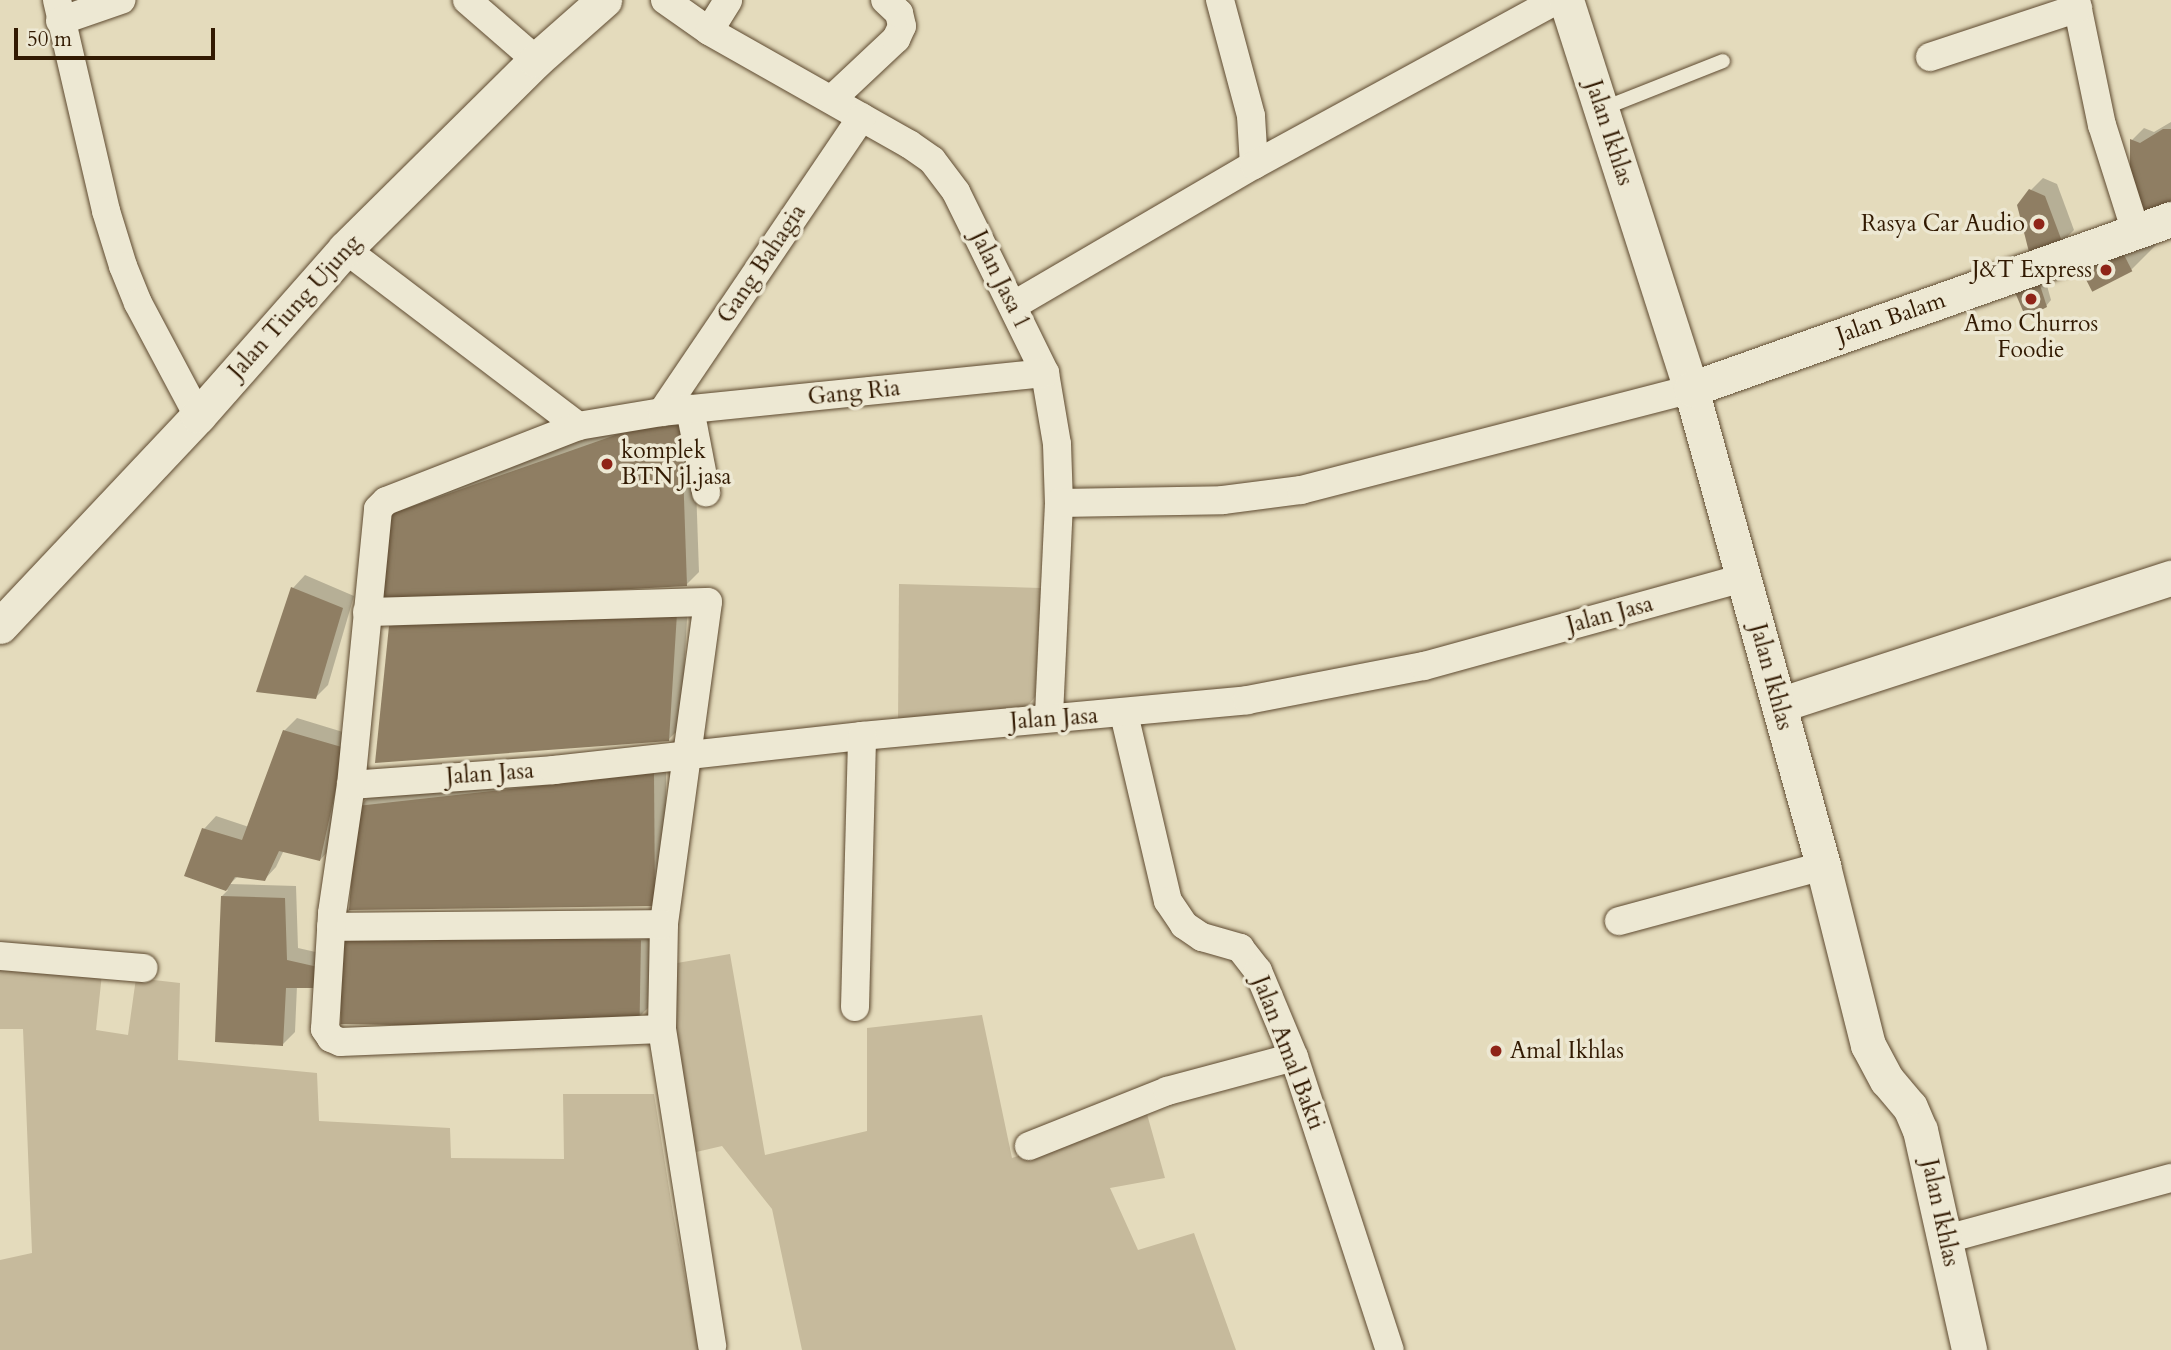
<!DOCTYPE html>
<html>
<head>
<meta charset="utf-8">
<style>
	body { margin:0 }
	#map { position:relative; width:2171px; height:1350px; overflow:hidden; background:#e4dbbc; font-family:Cardo,serif }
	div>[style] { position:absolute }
	.green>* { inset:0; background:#c6ba9c }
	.shadow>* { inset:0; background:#0003 }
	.building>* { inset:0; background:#8f7e63; transform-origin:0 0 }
	.roads { filter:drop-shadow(0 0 2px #5e4a30) drop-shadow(0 0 2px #5e4a30) }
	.service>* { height:14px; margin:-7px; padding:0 7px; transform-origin:7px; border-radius:7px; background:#ede8d3 }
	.minor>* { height:28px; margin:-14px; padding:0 14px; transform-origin:14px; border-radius:14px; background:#ede8d3 }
	.tertiary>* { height:35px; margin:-17.5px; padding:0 17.5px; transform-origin:17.5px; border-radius:17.5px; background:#ede8d3 }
	.dots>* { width:19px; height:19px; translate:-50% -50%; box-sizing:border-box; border:4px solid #ede8d3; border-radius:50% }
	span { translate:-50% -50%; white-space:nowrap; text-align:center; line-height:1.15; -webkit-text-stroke:7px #ede8d3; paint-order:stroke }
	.street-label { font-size:23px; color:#321a02 }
	.poi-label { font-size:23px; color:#321a02 }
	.right { translate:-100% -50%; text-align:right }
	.left { translate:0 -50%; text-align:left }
	.scale { position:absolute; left:14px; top:28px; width:201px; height:32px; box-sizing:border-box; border:4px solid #321a02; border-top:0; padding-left:9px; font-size:21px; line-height:24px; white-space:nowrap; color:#321a02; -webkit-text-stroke:5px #ede8d3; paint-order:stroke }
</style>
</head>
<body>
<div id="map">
	<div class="green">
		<i style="clip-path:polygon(899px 584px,1041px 588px,1035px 697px,1025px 709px,898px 724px)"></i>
		<i style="clip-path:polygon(730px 954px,765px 1155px,867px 1131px,867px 1028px,982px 1015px,1012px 1158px,1147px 1114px,1165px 1178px,1110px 1188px,1138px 1250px,1194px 1233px,1236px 1350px,802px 1350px,772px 1209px,722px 1146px,692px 1153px,674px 1040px,677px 963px)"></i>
		<i style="clip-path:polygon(0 967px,102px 974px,96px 1030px,128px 1035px,136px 978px,180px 983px,178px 1060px,317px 1073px,319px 1121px,450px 1128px,451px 1158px,564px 1159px,563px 1094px,654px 1094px,673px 1213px,699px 1350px,0 1350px,0 1260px,32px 1253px,23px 1029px,0 1029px)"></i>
	</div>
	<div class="shadow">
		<i style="clip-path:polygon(2171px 122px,2171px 204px,2132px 140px,2144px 128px,2154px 132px)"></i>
		<i style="clip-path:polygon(2043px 178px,2057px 184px,2074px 230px,2062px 242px,2031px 190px)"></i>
		<i style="clip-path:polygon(2146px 226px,2156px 245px,2131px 270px,2094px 286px)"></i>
		<i style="clip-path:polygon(2044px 275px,2051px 300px,2046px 306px,2016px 291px)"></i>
		<i style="clip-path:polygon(693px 401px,699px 572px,687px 584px,383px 600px,397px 505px)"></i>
		<i style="clip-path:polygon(305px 575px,354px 596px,328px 685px,315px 698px,258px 690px,293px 588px)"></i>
		<i style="clip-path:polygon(688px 601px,681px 727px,669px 739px,391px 627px,403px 615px)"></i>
		<i style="clip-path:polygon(297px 718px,356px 736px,332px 847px,320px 860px,284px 850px,276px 867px,264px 880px,238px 876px,230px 884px,296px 886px,298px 948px,329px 955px,297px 986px,295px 1032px,283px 1044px,222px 896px,228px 890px,186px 875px,204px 829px,216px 816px,249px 827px,284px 731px)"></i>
		<i style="clip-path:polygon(666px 762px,666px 892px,359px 806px,372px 794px)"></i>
		<i style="clip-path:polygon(653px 927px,648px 1008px,636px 1020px,344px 935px)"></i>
	</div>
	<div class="building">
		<i style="clip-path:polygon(2163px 129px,2171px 129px,2171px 206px,2141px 218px,2130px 167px,2130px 139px,2140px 143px)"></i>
		<i style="clip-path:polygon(2029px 189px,2045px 196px,2063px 244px,2029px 252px,2017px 205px)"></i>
		<i style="left:2121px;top:249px;width:25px;height:45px;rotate:63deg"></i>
		<i style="clip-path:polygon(2038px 279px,2047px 307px,2026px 318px,2014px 290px)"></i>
		<i style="clip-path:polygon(681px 412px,687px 586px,382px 602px,382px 517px)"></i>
		<i style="clip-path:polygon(291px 587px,343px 608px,316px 699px,256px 692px)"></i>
		<i style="clip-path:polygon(677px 613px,669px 741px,375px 763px,389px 626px)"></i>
		<i style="clip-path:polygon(283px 730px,345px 748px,320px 861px,279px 851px,265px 881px,235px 877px,226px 891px,184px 876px,202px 828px,242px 840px)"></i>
		<i style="clip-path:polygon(654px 773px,655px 906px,349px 910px,357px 806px)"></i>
		<i style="clip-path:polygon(221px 896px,285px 898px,287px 960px,318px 967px,317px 988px,286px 988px,283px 1046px,215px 1042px)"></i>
		<i style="left:342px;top:935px;width:299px;height:89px;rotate:1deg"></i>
	</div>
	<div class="roads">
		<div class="service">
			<i style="left:1602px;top:109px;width:130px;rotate:-21.6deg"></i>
		</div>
		<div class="minor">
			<i style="left:57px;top:0;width:217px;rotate:76.9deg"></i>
			<i style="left:106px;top:211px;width:58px;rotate:72.8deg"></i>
			<i style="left:123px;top:266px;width:40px;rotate:68deg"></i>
			<i style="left:138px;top:303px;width:128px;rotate:62deg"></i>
			<i style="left:467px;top:0;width:91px;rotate:41deg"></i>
			<i style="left:665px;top:0;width:54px;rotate:35.2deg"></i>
			<i style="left:709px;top:31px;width:230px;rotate:29.5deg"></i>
			<i style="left:909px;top:144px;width:28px;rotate:35deg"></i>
			<i style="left:932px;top:160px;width:40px;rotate:53deg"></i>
			<i style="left:956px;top:192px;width:202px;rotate:63.8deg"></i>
			<i style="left:1045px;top:373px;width:72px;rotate:80.4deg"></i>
			<i style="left:1057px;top:444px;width:59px;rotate:88.1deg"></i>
			<i style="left:1059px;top:503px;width:215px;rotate:92.7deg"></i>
			<i style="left:1220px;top:0;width:120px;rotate:75deg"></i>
			<i style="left:1251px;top:116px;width:49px;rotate:86.5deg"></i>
			<i style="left:2076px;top:0;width:128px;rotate:78.3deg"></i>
			<i style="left:2102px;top:125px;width:112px;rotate:72.4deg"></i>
			<i style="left:60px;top:21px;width:65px;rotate:-19deg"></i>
			<i style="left:709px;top:31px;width:36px;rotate:-58deg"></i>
			<i style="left:1930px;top:57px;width:156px;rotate:-18.3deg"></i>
			<i style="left:832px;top:99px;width:88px;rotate:-43.2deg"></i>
			<i style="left:896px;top:39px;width:14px;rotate:-65deg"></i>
			<i style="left:902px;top:26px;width:13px;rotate:-103deg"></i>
			<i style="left:899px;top:13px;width:19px;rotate:-137deg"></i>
			<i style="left:345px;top:249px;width:293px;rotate:37.2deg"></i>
			<i style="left:1014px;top:305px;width:278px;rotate:-30.3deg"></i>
			<i style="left:1254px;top:165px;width:345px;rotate:-28.6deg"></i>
			<i style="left:690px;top:409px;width:85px;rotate:79.1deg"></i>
			<i style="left:662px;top:412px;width:356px;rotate:-55.9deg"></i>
			<i style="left:1059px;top:503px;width:164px;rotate:-1deg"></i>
			<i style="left:1223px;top:500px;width:79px;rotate:-7.3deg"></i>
			<i style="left:1301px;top:490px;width:403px;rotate:-14.5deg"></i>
			<i style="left:367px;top:612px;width:341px;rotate:-1.7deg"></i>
			<i style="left:708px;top:602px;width:325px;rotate:97.8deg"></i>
			<i style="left:664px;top:924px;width:105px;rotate:91.1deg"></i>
			<i style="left:662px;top:1029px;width:321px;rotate:81deg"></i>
			<i style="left:1124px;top:714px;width:192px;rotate:76.8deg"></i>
			<i style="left:1168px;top:901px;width:29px;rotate:56deg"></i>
			<i style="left:1184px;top:925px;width:22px;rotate:34deg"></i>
			<i style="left:1202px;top:937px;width:40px;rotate:16deg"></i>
			<i style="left:1240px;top:948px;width:29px;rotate:52deg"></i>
			<i style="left:1258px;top:971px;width:93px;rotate:67.3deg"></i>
			<i style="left:1294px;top:1057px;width:308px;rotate:71.9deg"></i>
			<i style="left:351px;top:785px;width:204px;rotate:-4.2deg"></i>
			<i style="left:554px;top:770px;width:310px;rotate:-6.3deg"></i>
			<i style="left:862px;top:736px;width:387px;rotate:-5.3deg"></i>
			<i style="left:1247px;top:700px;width:180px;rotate:-10.9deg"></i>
			<i style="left:1424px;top:666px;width:332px;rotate:-15.4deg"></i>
			<i style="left:1619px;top:921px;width:211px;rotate:-15.1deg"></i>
			<i style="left:331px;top:927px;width:333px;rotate:-0.5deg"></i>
			<i style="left:0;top:956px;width:144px;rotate:4.8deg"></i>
			<i style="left:855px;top:1007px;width:271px;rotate:-88.5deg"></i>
			<i style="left:662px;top:1029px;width:322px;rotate:177.7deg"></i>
			<i style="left:340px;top:1042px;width:10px;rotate:-156deg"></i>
			<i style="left:331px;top:1038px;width:11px;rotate:-124deg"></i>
			<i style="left:325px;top:1029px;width:116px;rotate:-86.5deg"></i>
			<i style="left:332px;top:913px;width:129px;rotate:-81.6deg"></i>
			<i style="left:351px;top:785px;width:277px;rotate:-84.4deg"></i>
			<i style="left:378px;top:509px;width:11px;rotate:-45deg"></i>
			<i style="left:386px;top:501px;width:206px;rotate:-21.3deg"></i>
			<i style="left:578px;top:426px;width:85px;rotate:-9.5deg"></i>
			<i style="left:662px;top:412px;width:385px;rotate:-5.8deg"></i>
			<i style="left:1029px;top:1146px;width:149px;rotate:-21.7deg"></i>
			<i style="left:1167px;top:1091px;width:131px;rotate:-15deg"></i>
			<i style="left:1946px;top:1239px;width:233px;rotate:-15.2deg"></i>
		</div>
		<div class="tertiary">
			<i style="left:1566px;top:0;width:409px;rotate:72.2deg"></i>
			<i style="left:1691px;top:389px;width:495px;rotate:74.5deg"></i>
			<i style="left:1823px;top:866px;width:185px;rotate:75.9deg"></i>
			<i style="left:1868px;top:1045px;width:40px;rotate:62deg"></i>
			<i style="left:1887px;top:1080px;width:35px;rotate:50deg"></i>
			<i style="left:1910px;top:1107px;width:25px;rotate:67deg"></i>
			<i style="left:1920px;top:1130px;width:225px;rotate:77.4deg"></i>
			<i style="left:1691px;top:389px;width:509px;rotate:-19.5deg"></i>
			<i style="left:0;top:626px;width:289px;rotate:-46.7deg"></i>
			<i style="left:198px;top:416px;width:222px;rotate:-48.6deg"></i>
			<i style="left:345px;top:249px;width:269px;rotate:-44.7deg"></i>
			<i style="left:536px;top:60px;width:91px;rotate:-41.4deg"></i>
			<i style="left:1779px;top:705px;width:412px;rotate:-18deg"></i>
		</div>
	</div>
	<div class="dots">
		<i style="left:2039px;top:224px;background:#8f2418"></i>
		<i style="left:2106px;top:270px;background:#8f2418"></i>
		<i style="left:2031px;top:299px;background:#8f2418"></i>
		<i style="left:607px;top:464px;background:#8f2418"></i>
		<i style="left:1496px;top:1051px;background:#8f2418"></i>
	</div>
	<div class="street-label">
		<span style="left:1609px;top:133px;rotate:72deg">Jalan Ikhlas</span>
		<span style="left:762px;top:264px;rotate:-56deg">Gang Bahagia</span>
		<span style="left:1000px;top:280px;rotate:64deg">Jalan Jasa 1</span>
		<span style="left:295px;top:307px;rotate:-48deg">Jalan Tiung Ujung</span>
		<span style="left:1891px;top:318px;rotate:-19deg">Jalan Balam</span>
		<span style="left:854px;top:393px;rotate:-6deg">Gang Ria</span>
		<span style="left:1610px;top:615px;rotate:-15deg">Jalan Jasa</span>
		<span style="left:1771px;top:677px;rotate:75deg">Jalan Ikhlas</span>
		<span style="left:1054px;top:719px;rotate:-4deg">Jalan Jasa</span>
		<span style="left:490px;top:774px;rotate:-4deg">Jalan Jasa</span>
		<span style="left:1288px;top:1053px;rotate:69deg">Jalan Amal Bakti</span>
		<span style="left:1940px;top:1213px;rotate:78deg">Jalan Ikhlas</span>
	</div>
	<div class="poi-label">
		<span class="right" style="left:2025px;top:224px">Rasya Car Audio</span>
		<span class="right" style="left:2092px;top:270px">J&amp;T Express</span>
		<span style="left:2031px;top:337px">Amo Churros<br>Foodie</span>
		<span class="left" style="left:621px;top:464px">komplek<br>BTN jl.jasa</span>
		<span class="left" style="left:1510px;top:1051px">Amal Ikhlas</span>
	</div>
	<div class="scale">50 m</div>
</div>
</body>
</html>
